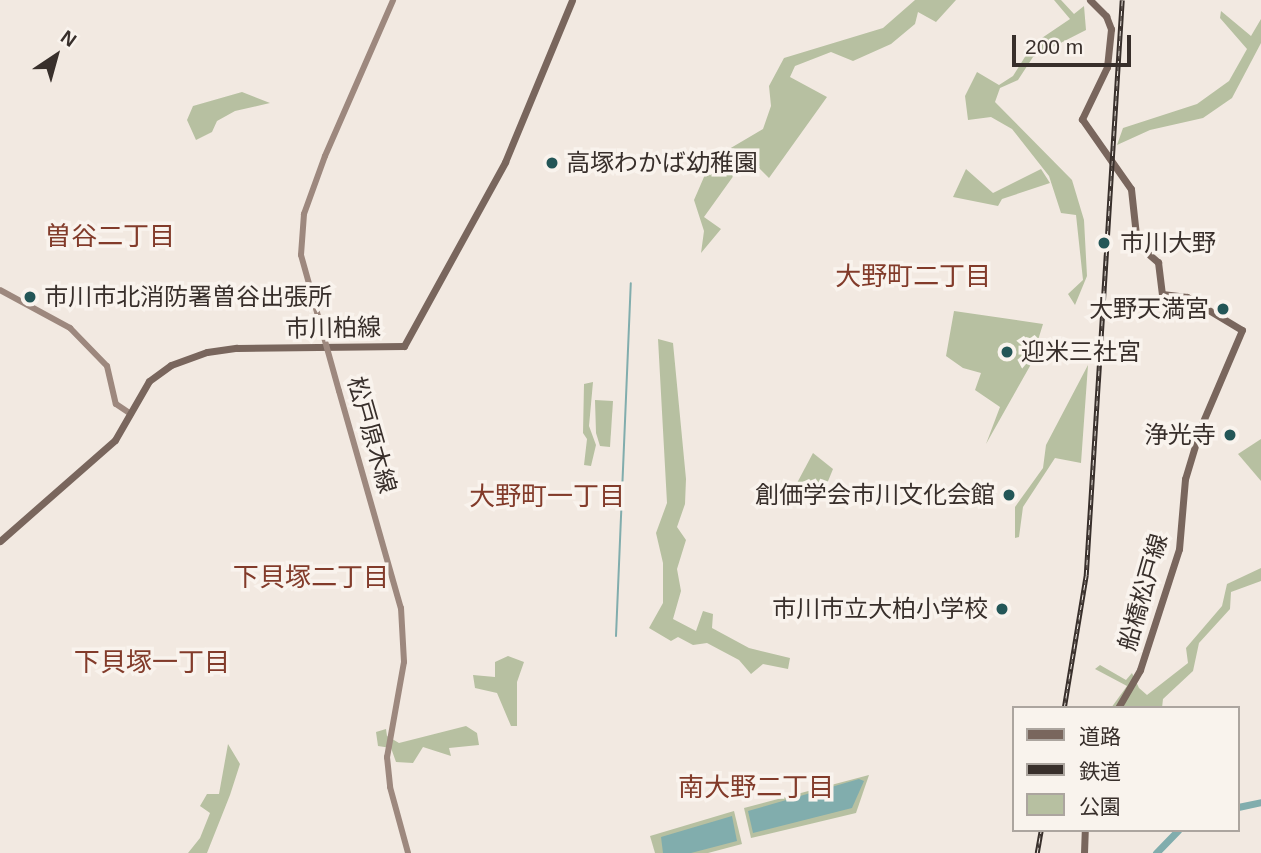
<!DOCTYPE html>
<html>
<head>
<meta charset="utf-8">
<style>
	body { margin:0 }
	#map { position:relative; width:1261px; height:853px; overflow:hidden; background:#f2e9e1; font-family:Helvetica,"Noto Sans JP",sans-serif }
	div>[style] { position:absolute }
	.green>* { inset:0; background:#b7c0a1 }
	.water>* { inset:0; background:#81adad }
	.stream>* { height:2px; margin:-1px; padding:0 1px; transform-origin:1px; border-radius:1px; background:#81adad }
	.river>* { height:7px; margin:-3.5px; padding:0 3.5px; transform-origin:3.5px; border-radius:3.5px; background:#81adad }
	.secondary>* { height:6px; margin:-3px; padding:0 3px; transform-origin:3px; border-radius:3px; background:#9d887e }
	.primary>* { height:7px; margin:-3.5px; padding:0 3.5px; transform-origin:3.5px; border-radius:3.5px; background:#79665d }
	.rail>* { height:4.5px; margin-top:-2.25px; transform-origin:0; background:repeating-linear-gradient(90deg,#f9f3ed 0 5px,#382f2b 0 10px); box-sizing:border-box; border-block:2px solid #382f2b }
	.secondary-bridge>* { height:6px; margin:-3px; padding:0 3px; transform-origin:3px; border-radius:3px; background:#9d887e }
	.dots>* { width:19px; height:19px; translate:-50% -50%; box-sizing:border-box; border:4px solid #f9f3ed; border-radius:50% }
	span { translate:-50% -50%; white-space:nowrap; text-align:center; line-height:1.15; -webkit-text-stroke:7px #f9f3ed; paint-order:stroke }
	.poi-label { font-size:24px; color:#382f2b }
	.left { translate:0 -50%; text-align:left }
	.right { translate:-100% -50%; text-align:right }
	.street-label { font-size:24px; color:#382f2b }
	.neighbourhood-label { font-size:26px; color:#823b2a }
	.legend { position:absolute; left:1012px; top:706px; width:228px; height:126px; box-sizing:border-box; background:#f9f3ed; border:2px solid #aca59f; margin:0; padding:9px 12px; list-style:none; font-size:21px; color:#382f2b }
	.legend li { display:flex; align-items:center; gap:14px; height:35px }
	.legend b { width:35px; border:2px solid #aca59f }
	.north { position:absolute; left:21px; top:21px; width:70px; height:70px; -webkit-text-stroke:5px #f9f3ed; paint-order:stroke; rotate:36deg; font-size:19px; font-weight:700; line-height:28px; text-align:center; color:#382f2b }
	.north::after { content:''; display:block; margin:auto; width:24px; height:32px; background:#382f2b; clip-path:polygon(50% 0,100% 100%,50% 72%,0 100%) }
	.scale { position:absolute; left:1012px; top:35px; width:119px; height:32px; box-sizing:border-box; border:4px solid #382f2b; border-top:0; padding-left:9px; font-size:21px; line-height:24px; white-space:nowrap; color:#382f2b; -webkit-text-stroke:5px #f9f3ed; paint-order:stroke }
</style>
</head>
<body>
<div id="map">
	<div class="green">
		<i style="clip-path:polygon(915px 0,956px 0,936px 22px,918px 12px,915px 24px,891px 44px,853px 61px,831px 52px,795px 66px,790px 77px,827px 97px,769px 178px,759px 168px,737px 171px,704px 217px,721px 229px,701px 253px,704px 231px,694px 200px,707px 170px,724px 152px,763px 129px,771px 106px,769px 86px,784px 58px,883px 28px)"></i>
		<i style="clip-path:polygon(1054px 0,1061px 0,1074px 14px,1084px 6px,1086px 30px,1033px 57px,1018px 80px,1000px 88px,995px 102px,1072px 180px,1084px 220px,1087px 276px,1075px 305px,1068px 294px,1083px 280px,1076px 215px,1061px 213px,1049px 176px,1012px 129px,991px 117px,968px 120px,965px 96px,977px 72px,999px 85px,1013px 76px,1033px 44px,1070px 19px)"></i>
		<i style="clip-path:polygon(1221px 11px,1251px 36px,1261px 19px,1261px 43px,1232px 98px,1203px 118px,1150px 130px,1117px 145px,1123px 128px,1197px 104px,1229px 81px,1247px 49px,1220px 18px)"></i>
		<i style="clip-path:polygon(242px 92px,270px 103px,235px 111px,217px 121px,212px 132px,196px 140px,187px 120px,193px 106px)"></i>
		<i style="clip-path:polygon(966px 169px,993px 193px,1041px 169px,1050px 183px,1002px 199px,998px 206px,953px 197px)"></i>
		<i style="clip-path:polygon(954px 311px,1043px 324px,1030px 366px,986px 444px,1000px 407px,975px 390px,981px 373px,963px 368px,946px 356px)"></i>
		<i style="clip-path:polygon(658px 339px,673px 343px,686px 479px,685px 504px,677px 527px,686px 540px,677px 569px,681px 591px,673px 619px,696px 631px,703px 611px,713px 614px,712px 628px,749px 648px,790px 658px,788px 669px,763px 664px,751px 674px,739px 660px,707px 643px,693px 645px,678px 637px,671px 641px,649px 628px,663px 603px,663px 563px,656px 533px,667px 503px)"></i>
		<i style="clip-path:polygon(1088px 365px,1081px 463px,1055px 458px,1023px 507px,1019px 537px,1015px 538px,1015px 507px,1043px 468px,1046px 445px)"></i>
		<i style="clip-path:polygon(593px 382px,589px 426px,596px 445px,591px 466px,584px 465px,587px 439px,583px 433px,584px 384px)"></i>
		<i style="clip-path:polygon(595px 400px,613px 401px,610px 447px,600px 446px,596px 433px)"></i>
		<i style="clip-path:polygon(1261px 439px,1261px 481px,1238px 454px)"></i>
		<i style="clip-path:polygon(813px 453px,833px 469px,824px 491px,797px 483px)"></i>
		<i style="clip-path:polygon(1261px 568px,1261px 581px,1231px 592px,1230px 609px,1199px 643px,1193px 671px,1163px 699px,1162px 708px,1111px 708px,1127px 686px,1095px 669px,1100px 665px,1126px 680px,1132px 673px,1139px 688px,1147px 695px,1188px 663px,1186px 648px,1222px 606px,1227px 584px)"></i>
		<i style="clip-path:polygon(508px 656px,524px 662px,517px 682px,517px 726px,511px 726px,497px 693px,475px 688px,473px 675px,495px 677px,495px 662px)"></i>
		<i style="clip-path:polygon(466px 726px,477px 733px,479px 745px,449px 748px,451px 756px,423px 747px,413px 763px,396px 762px,391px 748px,378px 746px,376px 732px,386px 729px,387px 736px,399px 743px)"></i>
		<i style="clip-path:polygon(228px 744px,240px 764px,230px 795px,207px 853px,188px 853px,200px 838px,210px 813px,200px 806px,207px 794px,219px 794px)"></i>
		<i style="clip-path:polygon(869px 775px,856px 813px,751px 838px,744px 808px)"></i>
		<i style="clip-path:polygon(734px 811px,742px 844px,708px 853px,655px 853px,650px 836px)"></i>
	</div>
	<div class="water">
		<i style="clip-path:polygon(859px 779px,864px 781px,852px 808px,753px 833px,748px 811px)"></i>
		<i style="clip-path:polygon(732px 816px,737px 841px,691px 853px,663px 853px,661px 837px)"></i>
	</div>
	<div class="stream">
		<i style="left:616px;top:636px;width:353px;rotate:-87.6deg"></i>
	</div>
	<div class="river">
		<i style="left:1238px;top:807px;width:24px;rotate:-12deg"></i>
		<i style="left:1156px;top:853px;width:32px;rotate:-46deg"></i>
	</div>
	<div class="secondary">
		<i style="left:325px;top:156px;width:170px;rotate:-66.4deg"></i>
		<i style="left:0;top:290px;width:80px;rotate:28.5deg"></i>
		<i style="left:70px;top:328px;width:53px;rotate:45.8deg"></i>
		<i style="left:107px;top:366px;width:39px;rotate:77deg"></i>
		<i style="left:116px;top:404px;width:18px;rotate:34deg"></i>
		<i style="left:339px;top:391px;width:226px;rotate:74.1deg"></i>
		<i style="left:401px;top:608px;width:54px;rotate:86.8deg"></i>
		<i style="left:404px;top:662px;width:97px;rotate:100.1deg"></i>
		<i style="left:387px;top:757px;width:30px;rotate:84deg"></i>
		<i style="left:390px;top:787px;width:68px;rotate:74.7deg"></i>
	</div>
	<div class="primary">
		<i style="left:1090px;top:0;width:23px;rotate:45deg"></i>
		<i style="left:1106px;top:16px;width:14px;rotate:69deg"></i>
		<i style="left:1111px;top:29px;width:38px;rotate:96deg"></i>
		<i style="left:1107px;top:67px;width:58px;rotate:115.7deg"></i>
		<i style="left:1082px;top:119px;width:85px;rotate:55deg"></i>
		<i style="left:1131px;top:189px;width:55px;rotate:83.8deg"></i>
		<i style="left:1137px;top:244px;width:28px;rotate:41deg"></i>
		<i style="left:1158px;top:262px;width:32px;rotate:83deg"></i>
		<i style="left:1162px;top:294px;width:25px;rotate:7deg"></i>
		<i style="left:1187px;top:297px;width:64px;rotate:31deg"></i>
		<i style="left:1242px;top:330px;width:104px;rotate:113.1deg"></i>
		<i style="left:1201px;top:426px;width:55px;rotate:106.8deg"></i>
		<i style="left:1185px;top:479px;width:70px;rotate:94.9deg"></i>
		<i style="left:1179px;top:549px;width:127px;rotate:107.9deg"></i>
		<i style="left:1140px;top:670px;width:44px;rotate:120.1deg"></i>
		<i style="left:0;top:541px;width:153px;rotate:-41.3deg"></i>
		<i style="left:115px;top:440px;width:68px;rotate:-60deg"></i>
		<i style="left:149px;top:381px;width:27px;rotate:-36deg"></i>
		<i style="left:171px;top:365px;width:38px;rotate:-20deg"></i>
		<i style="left:207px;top:352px;width:30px;rotate:-8deg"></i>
		<i style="left:237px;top:348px;width:167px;rotate:-0.7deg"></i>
		<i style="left:404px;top:346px;width:210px;rotate:-61.2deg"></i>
		<i style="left:505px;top:162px;width:175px;rotate:-67.5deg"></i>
		<i style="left:1084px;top:853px;width:23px;rotate:-88deg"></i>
	</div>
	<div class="rail">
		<i style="left:1064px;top:708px;width:135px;rotate:-80.6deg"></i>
		<i style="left:1086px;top:575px;width:576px;rotate:-86.42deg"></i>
		<i style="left:1037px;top:853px;width:23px;rotate:-80deg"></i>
	</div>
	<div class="secondary-bridge">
		<i style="left:325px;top:156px;width:62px;rotate:109.9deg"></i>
		<i style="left:304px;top:214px;width:41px;rotate:94.2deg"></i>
		<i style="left:301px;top:255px;width:141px;rotate:74.4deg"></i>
	</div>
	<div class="dots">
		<i style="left:552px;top:163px;background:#235657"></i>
		<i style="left:1104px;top:243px;background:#235657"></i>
		<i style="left:30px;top:297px;background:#235657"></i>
		<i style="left:1223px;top:309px;background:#235657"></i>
		<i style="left:1007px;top:352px;background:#235657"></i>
		<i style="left:1230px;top:435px;background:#235657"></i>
		<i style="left:1009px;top:495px;background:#235657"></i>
		<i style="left:1002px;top:609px;background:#235657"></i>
	</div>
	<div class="poi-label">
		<span class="left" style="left:566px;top:163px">高塚わかば幼稚園</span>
		<span class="left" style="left:1120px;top:243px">市川大野</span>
		<span class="left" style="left:44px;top:297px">市川市北消防署曽谷出張所</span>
		<span class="right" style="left:1209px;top:309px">大野天満宮</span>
		<span class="left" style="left:1021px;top:352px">迎米三社宮</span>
		<span class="right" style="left:1216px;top:435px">浄光寺</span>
		<span class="right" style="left:995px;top:495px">創価学会市川文化会館</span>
		<span class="right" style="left:988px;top:609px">市川市立大柏小学校</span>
	</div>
	<div class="street-label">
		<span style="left:333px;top:328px;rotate:-1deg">市川柏線</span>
		<span style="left:372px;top:435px;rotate:74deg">松戸原木線</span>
		<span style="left:1143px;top:592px;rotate:-74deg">船橋松戸線</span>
	</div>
	<div class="neighbourhood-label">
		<span style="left:110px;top:237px">曽谷二丁目</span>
		<span style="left:913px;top:277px">大野町二丁目</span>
		<span style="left:547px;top:497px">大野町一丁目</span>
		<span style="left:311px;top:578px">下貝塚二丁目</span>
		<span style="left:152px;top:663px">下貝塚一丁目</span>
		<span style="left:756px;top:788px">南大野二丁目</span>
	</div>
	<ul class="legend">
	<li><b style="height:9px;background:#79665d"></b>道路</li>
	<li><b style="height:9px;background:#382f2b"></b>鉄道</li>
	<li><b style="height:19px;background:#b7c0a1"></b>公園</li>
	</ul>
	<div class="north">N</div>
	<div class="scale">200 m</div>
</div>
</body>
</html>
